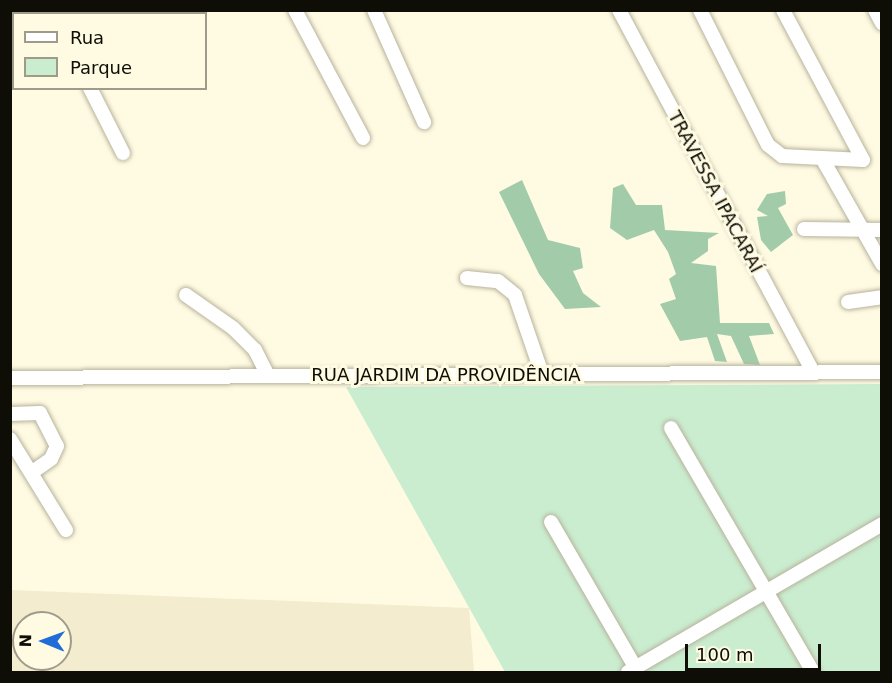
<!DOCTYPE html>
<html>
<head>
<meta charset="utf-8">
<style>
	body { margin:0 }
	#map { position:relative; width:892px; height:683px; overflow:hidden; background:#fffae2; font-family:"DejaVu Sans",sans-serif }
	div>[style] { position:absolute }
	.built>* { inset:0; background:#f3ecce }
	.green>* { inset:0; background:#caedd0 }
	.forest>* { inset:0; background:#a2cca9 }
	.roads { filter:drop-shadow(0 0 2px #b7b39c) drop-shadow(0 0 2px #b7b39c) }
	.minor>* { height:14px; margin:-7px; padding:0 7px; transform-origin:7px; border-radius:7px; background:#fff }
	span { translate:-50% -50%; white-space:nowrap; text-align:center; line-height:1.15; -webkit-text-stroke:6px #fffae2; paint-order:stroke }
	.street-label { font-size:18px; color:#0e0d06 }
	.frame { position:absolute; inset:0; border:12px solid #0e0d06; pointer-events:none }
	.legend { position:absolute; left:12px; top:12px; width:195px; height:78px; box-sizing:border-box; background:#fffae2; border:2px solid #9f9b8a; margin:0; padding:8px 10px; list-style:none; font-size:18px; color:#0e0d06 }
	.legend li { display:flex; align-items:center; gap:12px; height:30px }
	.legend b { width:30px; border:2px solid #9f9b8a }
	.north { position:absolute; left:12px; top:611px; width:60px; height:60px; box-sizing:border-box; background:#fffae2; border:2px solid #9f9b8a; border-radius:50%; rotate:271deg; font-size:16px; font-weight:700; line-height:24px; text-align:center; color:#0e0d06 }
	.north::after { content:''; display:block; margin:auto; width:21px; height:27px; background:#206dd8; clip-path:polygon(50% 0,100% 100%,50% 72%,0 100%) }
	.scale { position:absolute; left:685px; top:644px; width:136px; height:27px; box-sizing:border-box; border:3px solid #0e0d06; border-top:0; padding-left:8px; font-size:18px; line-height:21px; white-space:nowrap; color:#0e0d06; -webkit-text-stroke:4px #fffae2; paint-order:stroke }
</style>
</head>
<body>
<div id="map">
	<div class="built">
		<i style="clip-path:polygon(evenodd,11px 590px,469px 608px,474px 672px,11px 672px,11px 590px,24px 623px,60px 623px,60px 659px,24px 659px,24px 623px)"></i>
	</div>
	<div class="green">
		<i style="clip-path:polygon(881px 384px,881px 672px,505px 672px,346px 387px)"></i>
	</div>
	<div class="forest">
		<i style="clip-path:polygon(522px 180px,548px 240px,580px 248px,583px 268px,573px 271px,583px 293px,601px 307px,565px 309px,539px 274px,499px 192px)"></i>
		<i style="clip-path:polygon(623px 184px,636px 205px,662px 205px,665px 230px,719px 233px,708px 239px,708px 251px,691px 263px,716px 266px,720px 323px,769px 323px,774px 334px,749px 336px,760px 365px,744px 364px,731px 336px,717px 334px,727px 362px,715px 361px,707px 337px,680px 341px,660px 304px,676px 299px,669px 279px,676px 274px,668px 252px,654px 230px,627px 240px,610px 228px,613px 188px)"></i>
		<i style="clip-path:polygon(785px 191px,786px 204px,778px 208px,793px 235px,771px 252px,761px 240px,757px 217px,768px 216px,757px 210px,767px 194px)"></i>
	</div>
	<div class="roads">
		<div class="minor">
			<i style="left:51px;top:10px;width:4px;rotate:63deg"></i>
			<i style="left:135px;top:10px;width:4px;rotate:63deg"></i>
			<i style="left:163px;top:10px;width:4px;rotate:63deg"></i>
			<i style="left:295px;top:10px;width:145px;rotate:62deg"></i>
			<i style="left:374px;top:10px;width:123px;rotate:65.9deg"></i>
			<i style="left:619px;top:10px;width:411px;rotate:61.8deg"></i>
			<i style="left:700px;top:10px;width:151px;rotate:63.3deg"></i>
			<i style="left:768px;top:145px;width:18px;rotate:38deg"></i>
			<i style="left:782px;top:156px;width:81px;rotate:2.8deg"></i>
			<i style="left:863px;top:160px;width:170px;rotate:-118.1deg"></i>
			<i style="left:875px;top:10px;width:15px;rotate:62deg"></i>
			<i style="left:90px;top:88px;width:73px;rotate:63.1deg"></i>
			<i style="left:823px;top:160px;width:120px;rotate:60.4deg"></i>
			<i style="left:804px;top:229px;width:78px;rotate:0.7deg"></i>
			<i style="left:467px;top:278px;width:31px;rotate:6deg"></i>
			<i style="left:498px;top:281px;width:22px;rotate:39deg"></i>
			<i style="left:515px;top:295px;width:83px;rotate:71.1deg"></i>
			<i style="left:186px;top:295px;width:57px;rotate:35.1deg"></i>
			<i style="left:233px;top:328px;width:31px;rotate:45deg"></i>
			<i style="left:255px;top:350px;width:29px;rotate:63deg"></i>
			<i style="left:848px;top:302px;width:34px;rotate:-8deg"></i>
			<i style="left:10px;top:378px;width:872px;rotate:-0.39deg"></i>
			<i style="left:10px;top:414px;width:30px;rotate:-2deg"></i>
			<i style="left:40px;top:413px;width:37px;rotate:63deg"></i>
			<i style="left:57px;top:446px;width:14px;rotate:115deg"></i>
			<i style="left:51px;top:459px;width:24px;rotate:145deg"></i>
			<i style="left:671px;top:428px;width:282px;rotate:59.8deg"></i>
			<i style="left:10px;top:439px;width:107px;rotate:58.4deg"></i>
			<i style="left:551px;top:522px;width:168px;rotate:59.9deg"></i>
			<i style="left:628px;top:672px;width:294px;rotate:-30.2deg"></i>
		</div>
	</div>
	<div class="street-label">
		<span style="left:715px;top:192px;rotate:62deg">TRAVESSA IPACARAÍ</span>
		<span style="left:446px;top:375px">RUA JARDIM DA PROVIDÊNCIA</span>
	</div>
	<div class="frame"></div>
	<ul class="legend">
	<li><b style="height:8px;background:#fff"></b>Rua</li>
	<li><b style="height:16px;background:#caedd0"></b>Parque</li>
	</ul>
	<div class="north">N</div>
	<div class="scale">100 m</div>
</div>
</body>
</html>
